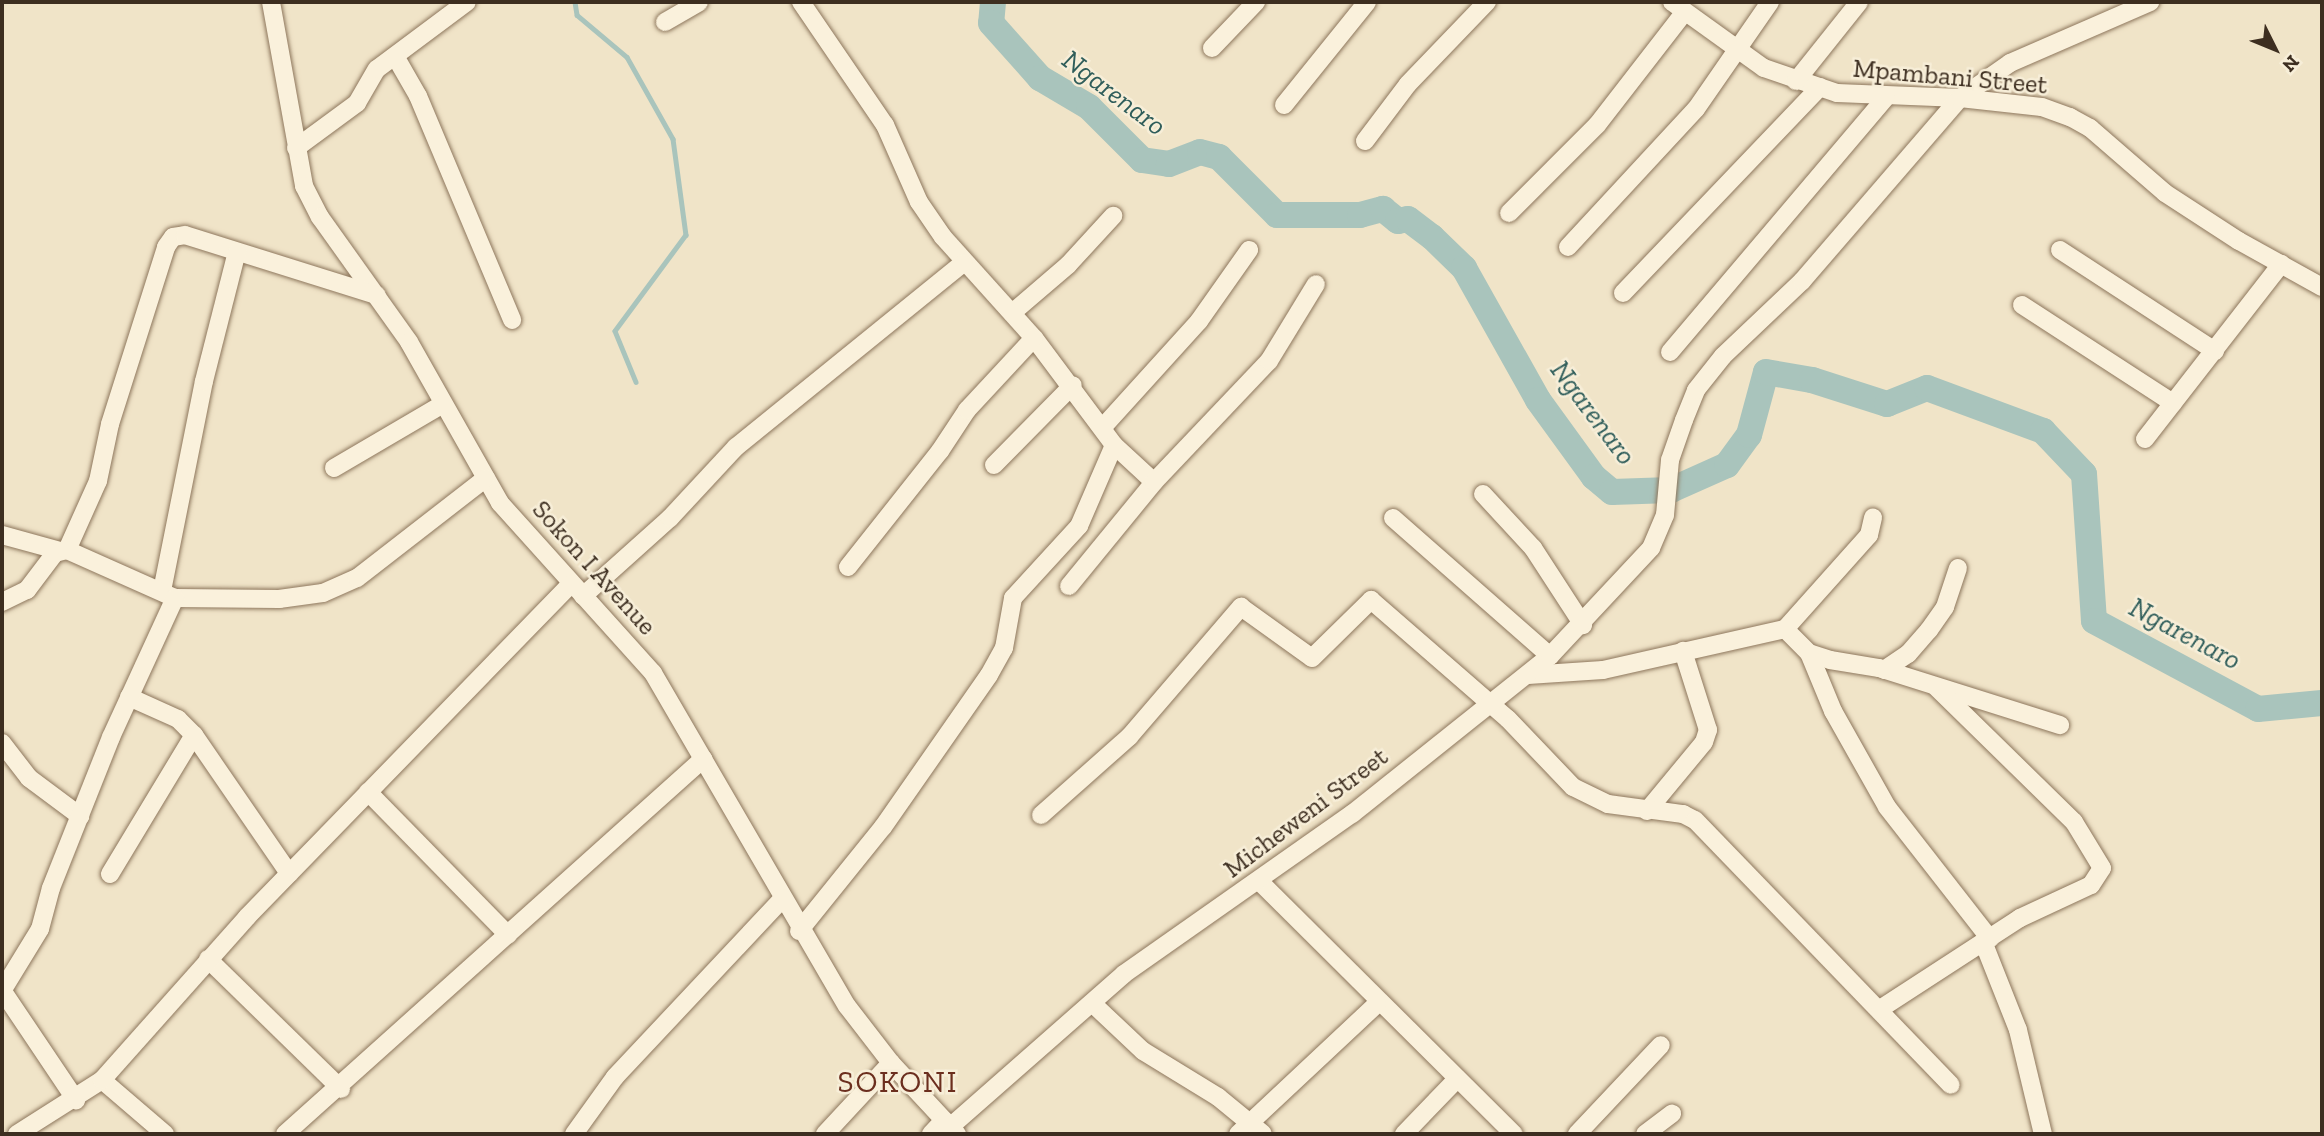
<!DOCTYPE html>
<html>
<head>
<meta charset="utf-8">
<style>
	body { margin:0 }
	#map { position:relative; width:2324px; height:1136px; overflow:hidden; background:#f0e4c8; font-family:"Zilla Slab",serif }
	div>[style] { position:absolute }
	.stream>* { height:4.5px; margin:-2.25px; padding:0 2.25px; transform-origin:2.25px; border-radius:2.25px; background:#a9c4bc }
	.river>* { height:26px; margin:-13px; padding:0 13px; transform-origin:13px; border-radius:13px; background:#a9c4bc }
	.roads { filter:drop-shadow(0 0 2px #8d765c) drop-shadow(0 0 2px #8d765c) }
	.minor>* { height:18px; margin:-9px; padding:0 9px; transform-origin:9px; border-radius:9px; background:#faf1dc }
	span { translate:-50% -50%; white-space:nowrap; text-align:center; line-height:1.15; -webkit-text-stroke:5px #f7eed8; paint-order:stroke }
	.street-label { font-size:26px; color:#3d2e20 }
	.water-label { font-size:28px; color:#2f5d5a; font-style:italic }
	.quarter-label { font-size:30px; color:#6b2e1e; letter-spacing:2px }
	.frame { position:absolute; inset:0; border:4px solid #3d2e20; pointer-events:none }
	.north { position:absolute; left:2240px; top:14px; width:70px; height:70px; -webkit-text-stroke:5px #f7eed8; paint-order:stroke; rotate:133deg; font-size:19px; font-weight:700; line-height:28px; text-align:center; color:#3d2e20 }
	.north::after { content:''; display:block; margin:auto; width:24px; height:32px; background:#3d2e20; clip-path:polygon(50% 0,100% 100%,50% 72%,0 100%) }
</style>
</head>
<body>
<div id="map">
	<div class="stream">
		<i style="left:575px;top:2px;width:13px;rotate:81deg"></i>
		<i style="left:577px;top:15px;width:65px;rotate:40deg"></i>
		<i style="left:627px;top:57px;width:94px;rotate:60.7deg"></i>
		<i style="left:673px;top:139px;width:97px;rotate:82.3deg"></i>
		<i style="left:686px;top:235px;width:119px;rotate:126.5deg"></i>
		<i style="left:615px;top:331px;width:55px;rotate:67.6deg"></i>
	</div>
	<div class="river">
		<i style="left:993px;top:2px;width:21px;rotate:95deg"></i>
		<i style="left:991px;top:23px;width:74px;rotate:48.3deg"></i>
		<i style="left:1040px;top:78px;width:57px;rotate:30.6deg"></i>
		<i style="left:1089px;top:107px;width:75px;rotate:45deg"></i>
		<i style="left:1142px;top:160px;width:27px;rotate:8deg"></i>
		<i style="left:1169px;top:164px;width:33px;rotate:-21deg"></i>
		<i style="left:1200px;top:152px;width:20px;rotate:15deg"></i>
		<i style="left:1219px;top:157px;width:82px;rotate:45deg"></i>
		<i style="left:1277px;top:215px;width:83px"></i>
		<i style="left:1360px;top:215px;width:24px;rotate:-15deg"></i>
		<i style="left:1383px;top:209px;width:19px;rotate:39deg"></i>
		<i style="left:1398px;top:221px;width:10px;rotate:-11deg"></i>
		<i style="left:1408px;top:219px;width:30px;rotate:37deg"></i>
		<i style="left:1432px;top:237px;width:45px;rotate:44.1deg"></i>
		<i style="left:1464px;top:268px;width:151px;rotate:60.7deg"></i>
		<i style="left:1538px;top:400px;width:95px;rotate:54deg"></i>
		<i style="left:1594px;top:477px;width:23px;rotate:40deg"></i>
		<i style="left:1612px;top:492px;width:59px;rotate:-1.9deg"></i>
		<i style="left:1671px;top:490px;width:61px;rotate:-24.1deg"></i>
		<i style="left:1727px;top:465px;width:37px;rotate:-54deg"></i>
		<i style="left:1749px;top:435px;width:65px;rotate:-74.9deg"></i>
		<i style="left:1766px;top:372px;width:47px;rotate:9.9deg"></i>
		<i style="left:1812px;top:380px;width:79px;rotate:17.7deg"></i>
		<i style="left:1887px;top:404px;width:43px;rotate:-21.8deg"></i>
		<i style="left:1927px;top:388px;width:124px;rotate:20.3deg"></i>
		<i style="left:2043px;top:431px;width:59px;rotate:46.4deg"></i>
		<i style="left:2084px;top:474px;width:147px;rotate:86.1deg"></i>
		<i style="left:2094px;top:621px;width:186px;rotate:28.2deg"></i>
		<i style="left:2258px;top:709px;width:64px;rotate:-5.4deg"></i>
	</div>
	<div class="roads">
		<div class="minor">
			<i style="left:271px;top:2px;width:187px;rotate:79.8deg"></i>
			<i style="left:304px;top:186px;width:35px;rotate:63deg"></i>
			<i style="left:320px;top:217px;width:153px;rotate:54.5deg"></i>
			<i style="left:409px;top:342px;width:185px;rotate:60.5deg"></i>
			<i style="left:500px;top:503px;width:229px;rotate:48deg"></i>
			<i style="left:653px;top:673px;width:385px;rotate:59.8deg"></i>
			<i style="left:847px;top:1006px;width:72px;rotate:52.3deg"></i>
			<i style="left:891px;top:1063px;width:97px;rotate:47.1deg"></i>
			<i style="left:801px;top:2px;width:149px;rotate:55.7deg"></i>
			<i style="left:885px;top:125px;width:84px;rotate:66.2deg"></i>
			<i style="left:919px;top:202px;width:42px;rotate:55.6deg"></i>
			<i style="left:943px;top:237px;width:136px;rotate:48deg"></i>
			<i style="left:1034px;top:338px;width:134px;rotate:53.2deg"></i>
			<i style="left:1114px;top:445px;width:54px;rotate:42.8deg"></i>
			<i style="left:1672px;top:2px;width:113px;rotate:35.7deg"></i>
			<i style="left:1764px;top:68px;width:77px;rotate:18.9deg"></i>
			<i style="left:1837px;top:93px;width:123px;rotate:2.3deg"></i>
			<i style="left:1960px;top:98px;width:82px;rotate:6.3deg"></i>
			<i style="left:2042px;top:107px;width:30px;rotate:20deg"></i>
			<i style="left:2070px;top:117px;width:23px;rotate:29deg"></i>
			<i style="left:2090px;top:128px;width:99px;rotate:40.9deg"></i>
			<i style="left:2165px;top:193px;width:88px;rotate:33deg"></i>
			<i style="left:2239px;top:241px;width:95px;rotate:29deg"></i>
			<i style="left:665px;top:22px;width:39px;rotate:-30deg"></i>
			<i style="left:1212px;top:48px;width:64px;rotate:-46.3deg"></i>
			<i style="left:395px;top:56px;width:46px;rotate:60.1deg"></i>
			<i style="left:418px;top:96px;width:243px;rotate:67.2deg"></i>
			<i style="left:1796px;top:81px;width:101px;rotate:-51.4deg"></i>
			<i style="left:1284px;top:105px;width:132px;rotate:-51.1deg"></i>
			<i style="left:1365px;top:141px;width:71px;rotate:-53deg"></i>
			<i style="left:1408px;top:84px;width:114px;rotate:-46.1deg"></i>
			<i style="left:296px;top:148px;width:76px;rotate:-36.4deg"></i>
			<i style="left:357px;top:103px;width:39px;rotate:-60deg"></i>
			<i style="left:377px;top:69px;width:112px;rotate:-36.7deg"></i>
			<i style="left:1509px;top:213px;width:124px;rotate:-45deg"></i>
			<i style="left:1597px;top:125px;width:142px;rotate:-52.2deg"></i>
			<i style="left:1568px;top:247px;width:188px;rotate:-47.2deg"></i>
			<i style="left:1696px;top:109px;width:130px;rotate:-55.3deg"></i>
			<i style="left:2060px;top:250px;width:185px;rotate:33.1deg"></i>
			<i style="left:1623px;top:293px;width:285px;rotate:-46.3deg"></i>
			<i style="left:2022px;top:305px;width:180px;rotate:33deg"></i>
			<i style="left:1012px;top:313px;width:74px;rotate:-40.6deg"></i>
			<i style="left:1068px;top:265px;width:67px;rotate:-47.4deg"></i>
			<i style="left:1670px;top:352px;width:334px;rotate:-49.7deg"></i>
			<i style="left:1103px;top:427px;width:143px;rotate:-47.8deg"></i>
			<i style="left:1199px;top:321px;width:87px;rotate:-54.8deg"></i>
			<i style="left:2145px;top:439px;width:222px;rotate:-52.1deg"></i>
			<i style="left:994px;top:465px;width:112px;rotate:-45.4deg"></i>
			<i style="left:334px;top:468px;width:126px;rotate:-30.4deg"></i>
			<i style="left:1483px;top:494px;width:74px;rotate:47.2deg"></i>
			<i style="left:1533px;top:548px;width:92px;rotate:57deg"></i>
			<i style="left:1393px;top:518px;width:209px;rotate:41.3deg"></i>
			<i style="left:2px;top:535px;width:60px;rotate:15.4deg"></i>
			<i style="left:67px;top:550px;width:76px;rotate:-65.8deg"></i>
			<i style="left:98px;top:481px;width:58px;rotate:-78.1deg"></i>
			<i style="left:110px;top:424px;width:186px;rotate:-72.4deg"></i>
			<i style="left:166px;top:247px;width:12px;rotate:-55deg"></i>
			<i style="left:173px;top:237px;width:12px;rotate:-9deg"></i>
			<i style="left:185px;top:235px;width:201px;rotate:17.4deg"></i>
			<i style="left:848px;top:567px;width:148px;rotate:-51.6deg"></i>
			<i style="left:940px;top:451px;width:49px;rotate:-56.6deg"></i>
			<i style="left:967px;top:410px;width:98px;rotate:-47.1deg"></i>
			<i style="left:1069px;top:586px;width:134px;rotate:-50.7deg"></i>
			<i style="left:1154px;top:482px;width:167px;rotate:-46.5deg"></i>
			<i style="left:1269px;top:361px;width:90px;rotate:-58.6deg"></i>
			<i style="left:162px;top:591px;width:214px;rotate:-78.7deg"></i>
			<i style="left:204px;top:381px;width:133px;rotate:-75.7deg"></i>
			<i style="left:583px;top:596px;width:117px;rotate:-41.9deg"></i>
			<i style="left:670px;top:518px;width:97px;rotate:-47.1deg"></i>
			<i style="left:736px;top:447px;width:292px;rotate:-39deg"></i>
			<i style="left:2px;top:602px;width:28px;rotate:-26deg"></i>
			<i style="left:27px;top:590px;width:46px;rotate:-52.9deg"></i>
			<i style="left:55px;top:553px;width:12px;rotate:-14deg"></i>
			<i style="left:67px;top:550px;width:118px;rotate:24deg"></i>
			<i style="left:175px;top:598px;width:104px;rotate:0.6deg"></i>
			<i style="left:279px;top:599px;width:44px;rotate:-7.8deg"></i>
			<i style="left:323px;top:593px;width:37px;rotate:-24deg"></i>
			<i style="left:357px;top:578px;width:163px;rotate:-37.8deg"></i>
			<i style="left:1785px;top:629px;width:34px;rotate:45deg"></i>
			<i style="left:1809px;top:653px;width:22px;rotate:18deg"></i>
			<i style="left:1830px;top:660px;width:50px;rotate:9.3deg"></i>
			<i style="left:1879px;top:668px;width:190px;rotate:17.5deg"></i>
			<i style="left:1809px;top:653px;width:63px;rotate:67.5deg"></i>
			<i style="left:1833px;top:711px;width:110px;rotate:60.6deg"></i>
			<i style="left:1887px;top:807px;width:167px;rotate:52deg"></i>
			<i style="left:1884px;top:670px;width:29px;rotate:-34deg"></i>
			<i style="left:1908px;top:654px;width:32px;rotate:-49deg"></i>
			<i style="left:1929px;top:630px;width:28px;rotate:-55deg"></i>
			<i style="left:1945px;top:607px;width:41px;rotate:-71.6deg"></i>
			<i style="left:1528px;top:675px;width:75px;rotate:-3.8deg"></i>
			<i style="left:1603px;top:670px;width:187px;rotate:-12.7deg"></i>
			<i style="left:1785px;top:629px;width:126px;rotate:-48.2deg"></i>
			<i style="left:1869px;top:535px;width:18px;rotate:-77deg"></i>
			<i style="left:129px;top:697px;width:54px;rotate:24.2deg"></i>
			<i style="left:178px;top:719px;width:23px;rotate:45deg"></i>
			<i style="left:194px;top:735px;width:168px;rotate:55.5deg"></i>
			<i style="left:2px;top:743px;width:44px;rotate:52.4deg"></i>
			<i style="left:29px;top:778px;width:64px;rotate:36.7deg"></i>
			<i style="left:368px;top:792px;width:200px;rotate:45.6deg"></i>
			<i style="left:1647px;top:811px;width:89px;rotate:-50.4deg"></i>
			<i style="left:1704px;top:742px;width:13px;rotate:-72deg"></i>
			<i style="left:1708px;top:730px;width:83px;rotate:-107.6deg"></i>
			<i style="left:1041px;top:815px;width:118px;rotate:-41.6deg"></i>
			<i style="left:1129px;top:737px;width:172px;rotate:-49.3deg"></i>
			<i style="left:1241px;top:607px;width:87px;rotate:35.7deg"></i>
			<i style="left:1312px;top:658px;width:83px;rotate:-44.5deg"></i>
			<i style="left:1371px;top:600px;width:181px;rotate:41deg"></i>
			<i style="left:1508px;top:719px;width:94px;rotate:46.3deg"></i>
			<i style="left:1573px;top:787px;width:39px;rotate:26deg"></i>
			<i style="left:1608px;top:804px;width:76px;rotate:7.6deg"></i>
			<i style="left:1683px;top:814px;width:13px;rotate:27deg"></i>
			<i style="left:1695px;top:820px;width:368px;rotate:46deg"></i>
			<i style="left:110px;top:874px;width:162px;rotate:-58.9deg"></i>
			<i style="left:1259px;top:881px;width:359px;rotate:44.8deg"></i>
			<i style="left:799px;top:931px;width:134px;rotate:-51.1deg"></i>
			<i style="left:883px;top:827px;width:185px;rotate:-55.1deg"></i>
			<i style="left:989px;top:675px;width:31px;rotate:-61deg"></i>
			<i style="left:1004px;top:648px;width:51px;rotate:-79.8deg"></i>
			<i style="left:1013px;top:598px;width:98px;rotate:-47.5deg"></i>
			<i style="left:1079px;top:526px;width:88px;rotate:-66.6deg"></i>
			<i style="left:1984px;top:944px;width:92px;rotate:68.4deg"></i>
			<i style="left:2018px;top:1030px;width:107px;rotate:76.5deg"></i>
			<i style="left:208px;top:959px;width:186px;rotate:44.3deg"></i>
			<i style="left:2px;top:990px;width:133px;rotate:56.1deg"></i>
			<i style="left:2px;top:991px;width:73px;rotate:-58.5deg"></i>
			<i style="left:40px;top:929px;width:42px;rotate:-75deg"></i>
			<i style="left:51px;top:888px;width:162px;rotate:-68.3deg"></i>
			<i style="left:111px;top:737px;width:153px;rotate:-65.3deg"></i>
			<i style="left:1092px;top:1003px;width:70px;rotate:43.3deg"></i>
			<i style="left:1143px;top:1051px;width:88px;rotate:31.5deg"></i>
			<i style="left:1218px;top:1097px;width:58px;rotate:39.4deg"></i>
			<i style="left:1880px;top:1009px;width:167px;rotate:-33deg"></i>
			<i style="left:2020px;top:918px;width:78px;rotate:-24.9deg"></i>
			<i style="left:2091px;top:885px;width:20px;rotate:-57deg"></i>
			<i style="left:2102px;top:868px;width:54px;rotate:-121.3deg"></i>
			<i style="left:2074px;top:822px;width:193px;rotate:-135.6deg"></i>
			<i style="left:102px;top:1080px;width:83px;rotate:40.6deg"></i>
			<i style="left:950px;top:1127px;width:232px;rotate:-41.3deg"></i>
			<i style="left:1124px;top:974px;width:279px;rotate:-35.1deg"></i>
			<i style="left:1352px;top:814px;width:253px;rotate:-38.6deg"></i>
			<i style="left:1550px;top:656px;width:148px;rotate:-46.9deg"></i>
			<i style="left:1651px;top:548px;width:36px;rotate:-67deg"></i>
			<i style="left:1665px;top:515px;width:55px;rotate:-84.8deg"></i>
			<i style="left:1670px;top:460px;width:42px;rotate:-70.7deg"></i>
			<i style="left:1684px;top:420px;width:32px;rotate:-68deg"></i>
			<i style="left:1696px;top:390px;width:43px;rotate:-51.5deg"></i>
			<i style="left:1723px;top:356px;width:109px;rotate:-43.5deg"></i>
			<i style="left:1802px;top:281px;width:242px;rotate:-49.2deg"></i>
			<i style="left:1960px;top:98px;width:61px;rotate:-35deg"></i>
			<i style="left:2010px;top:63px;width:153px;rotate:-23.5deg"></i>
			<i style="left:17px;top:1134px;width:101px;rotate:-32.4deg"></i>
			<i style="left:102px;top:1080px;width:218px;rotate:-48.3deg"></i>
			<i style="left:247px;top:917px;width:465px;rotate:-45.8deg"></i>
			<i style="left:285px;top:1134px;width:562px;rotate:-41.9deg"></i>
			<i style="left:574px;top:1134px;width:70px;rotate:-54.3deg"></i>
			<i style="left:615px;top:1077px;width:245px;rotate:-46.8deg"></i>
			<i style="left:825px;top:1134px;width:97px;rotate:-47.1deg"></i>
			<i style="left:931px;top:1134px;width:19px;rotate:-47deg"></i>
			<i style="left:1238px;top:1134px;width:190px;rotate:-43.1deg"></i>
			<i style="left:1404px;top:1134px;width:75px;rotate:-46.1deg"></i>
			<i style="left:1577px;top:1134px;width:122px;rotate:-46.7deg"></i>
			<i style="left:1645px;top:1134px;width:34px;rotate:-37deg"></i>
		</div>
	</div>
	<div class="street-label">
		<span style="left:1950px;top:77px;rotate:5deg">Mpambani Street</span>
		<span style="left:594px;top:568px;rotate:48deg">Sokon I Avenue</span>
		<span style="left:1306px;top:813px;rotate:-37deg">Micheweni Street</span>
	</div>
	<div class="water-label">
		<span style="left:1114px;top:93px;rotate:37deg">Ngarenaro</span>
		<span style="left:1593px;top:413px;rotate:53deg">Ngarenaro</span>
		<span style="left:2185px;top:634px;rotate:28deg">Ngarenaro</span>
	</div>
	<div class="quarter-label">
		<span style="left:898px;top:1082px">SOKONI</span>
	</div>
	<div class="frame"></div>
	<div class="north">N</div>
</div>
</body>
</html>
